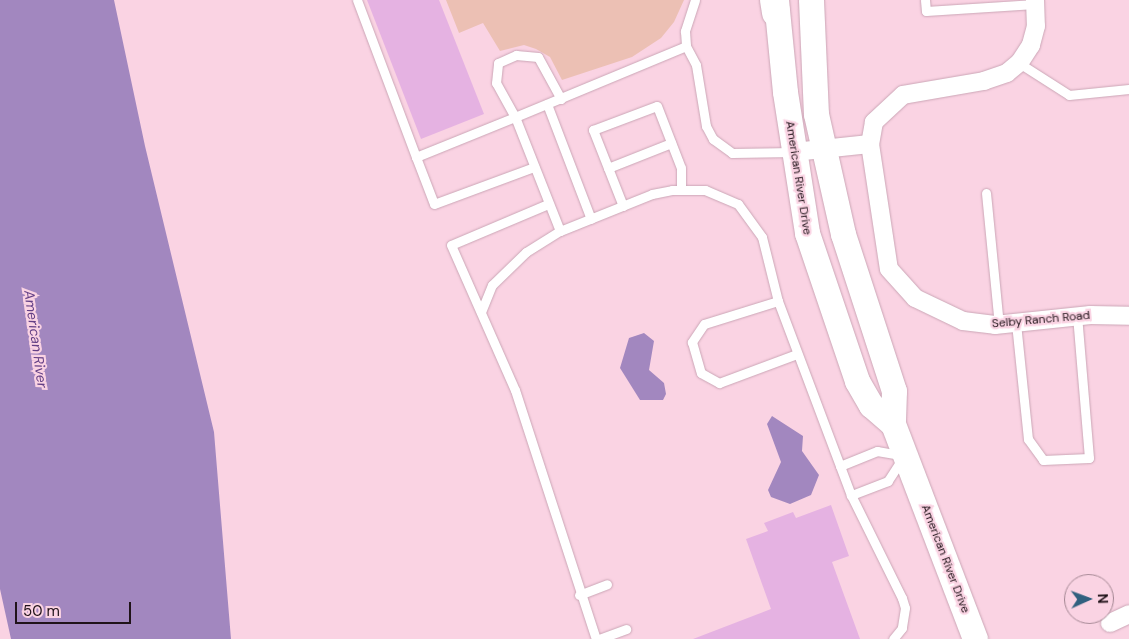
<!DOCTYPE html>
<html>
<head>
<meta charset="utf-8">
<style>
	body { margin:0 }
	#map { position:relative; width:1129px; height:639px; overflow:hidden; background:#fad3e3; font-family:"DM Sans",sans-serif }
	div>[style] { position:absolute }
	.green>* { inset:0; background:#ecc0b4 }
	.water>* { inset:0; background:#a287bf }
	.building>* { inset:0; background:#e5b2e2 }
	.roads { filter:drop-shadow(0 0 1px #cba6b6) drop-shadow(0 0 1px #cba6b6) }
	.lane>* { height:9px; margin:-4.5px; padding:0 4.5px; transform-origin:4.5px; border-radius:4.5px; background:#fff }
	.street>* { height:18px; margin:-9px; padding:0 9px; transform-origin:9px; border-radius:9px; background:#fff }
	.secondary>* { height:25px; margin:-12.5px; padding:0 12.5px; transform-origin:12.5px; border-radius:12.5px; background:#fff }
	.primary>* { height:28px; margin:-14px; padding:0 14px; transform-origin:14px; border-radius:14px; background:#fff }
	span { translate:-50% -50%; white-space:nowrap; text-align:center; line-height:1.15; -webkit-text-stroke:4.5px #fad3e3; paint-order:stroke }
	.street-label { font-size:12px; color:#201319 }
	.water-label { font-size:14px; color:#633f85; font-style:italic }
	.north { position:absolute; left:1064px; top:574px; width:50px; height:50px; box-sizing:border-box; background:#fad3e3; border:1px solid #a38692; border-radius:50%; rotate:88deg; font-size:14px; font-weight:700; line-height:20px; text-align:center; color:#201319 }
	.north::after { content:''; display:block; margin:auto; width:18px; height:22px; background:#31607f; clip-path:polygon(50% 0,100% 100%,50% 72%,0 100%) }
	.scale { position:absolute; left:15px; top:602px; width:116px; height:22px; box-sizing:border-box; border:2px solid #201319; border-top:0; padding-left:6px; font-size:15px; line-height:18px; white-space:nowrap; color:#201319; -webkit-text-stroke:4px #fad3e3; paint-order:stroke }
</style>
</head>
<body>
<div id="map">
	<div class="green">
		<i style="clip-path:polygon(446px 0,684px 0,674px 22px,661px 38px,632px 57px,562px 80px,550px 57px,536px 49px,524px 45px,500px 51px,483px 23px,459px 33px)"></i>
	</div>
	<div class="water">
		<i style="clip-path:polygon(0 0,114px 0,145px 146px,214px 432px,231px 639px,11px 639px,0 589px)"></i>
		<i style="clip-path:polygon(644px 333px,654px 341px,649px 370px,664px 383px,666px 394px,663px 400px,640px 400px,620px 368px,629px 338px)"></i>
		<i style="clip-path:polygon(772px 416px,803px 436px,802px 451px,819px 475px,811px 495px,790px 504px,771px 497px,768px 490px,781px 462px,767px 424px)"></i>
	</div>
	<div class="building">
		<i style="clip-path:polygon(367px 0,439px 0,484px 114px,421px 139px)"></i>
		<i style="clip-path:polygon(831px 505px,849px 556px,832px 562px,860px 639px,693px 639px,771px 609px,746px 539px,768px 531px,764px 523px,793px 512px,796px 518px)"></i>
	</div>
	<div class="roads">
		<div class="lane">
			<i style="left:357px;top:0;width:168px;rotate:69.4deg"></i>
			<i style="left:416px;top:157px;width:107px;rotate:-22deg"></i>
			<i style="left:515px;top:117px;width:39px;rotate:-119deg"></i>
			<i style="left:496px;top:83px;width:20px;rotate:-84deg"></i>
			<i style="left:498px;top:63px;width:20px;rotate:-24deg"></i>
			<i style="left:516px;top:55px;width:22px;rotate:5deg"></i>
			<i style="left:538px;top:57px;width:48px;rotate:61.3deg"></i>
			<i style="left:695px;top:0;width:33px;rotate:108deg"></i>
			<i style="left:685px;top:31px;width:15px;rotate:86deg"></i>
			<i style="left:686px;top:46px;width:21px;rotate:62deg"></i>
			<i style="left:696px;top:65px;width:62px;rotate:80.7deg"></i>
			<i style="left:706px;top:126px;width:15px;rotate:62deg"></i>
			<i style="left:713px;top:139px;width:24px;rotate:36deg"></i>
			<i style="left:732px;top:153px;width:62px;rotate:-0.9deg"></i>
			<i style="left:925px;top:0;width:11px;rotate:85deg"></i>
			<i style="left:926px;top:11px;width:109px;rotate:-3.7deg"></i>
			<i style="left:1019px;top:63px;width:59px;rotate:32.6deg"></i>
			<i style="left:1069px;top:95px;width:60px;rotate:-5.7deg"></i>
			<i style="left:547px;top:104px;width:123px;rotate:69.1deg"></i>
			<i style="left:416px;top:157px;width:50px;rotate:69deg"></i>
			<i style="left:434px;top:204px;width:107px;rotate:-20.3deg"></i>
			<i style="left:608px;top:168px;width:68px;rotate:-21.6deg"></i>
			<i style="left:986px;top:193px;width:133px;rotate:84.4deg"></i>
			<i style="left:548px;top:204px;width:105px;rotate:157.1deg"></i>
			<i style="left:451px;top:245px;width:158px;rotate:66.2deg"></i>
			<i style="left:515px;top:390px;width:262px;rotate:72deg"></i>
			<i style="left:623px;top:206px;width:82px;rotate:-111.5deg"></i>
			<i style="left:593px;top:130px;width:68px;rotate:-20.6deg"></i>
			<i style="left:657px;top:106px;width:66px;rotate:68.8deg"></i>
			<i style="left:681px;top:168px;width:22px;rotate:90deg"></i>
			<i style="left:560px;top:231px;width:123px;rotate:-111.5deg"></i>
			<i style="left:515px;top:117px;width:185px;rotate:-22.5deg"></i>
			<i style="left:778px;top:301px;width:77px;rotate:162.7deg"></i>
			<i style="left:704px;top:324px;width:22px;rotate:124deg"></i>
			<i style="left:692px;top:342px;width:32px;rotate:74deg"></i>
			<i style="left:701px;top:373px;width:21px;rotate:29deg"></i>
			<i style="left:719px;top:383px;width:83px;rotate:-20.4deg"></i>
			<i style="left:481px;top:312px;width:29px;rotate:-68deg"></i>
			<i style="left:492px;top:285px;width:47px;rotate:-44.1deg"></i>
			<i style="left:526px;top:252px;width:40px;rotate:-32deg"></i>
			<i style="left:560px;top:231px;width:99px;rotate:-21.9deg"></i>
			<i style="left:652px;top:194px;width:20px;rotate:-11deg"></i>
			<i style="left:672px;top:190px;width:33px"></i>
			<i style="left:705px;top:190px;width:36px;rotate:23deg"></i>
			<i style="left:738px;top:204px;width:41px;rotate:54deg"></i>
			<i style="left:762px;top:237px;width:66px;rotate:76deg"></i>
			<i style="left:778px;top:301px;width:207px;rotate:69.4deg"></i>
			<i style="left:851px;top:495px;width:115px;rotate:63.7deg"></i>
			<i style="left:902px;top:598px;width:10px;rotate:73deg"></i>
			<i style="left:905px;top:608px;width:20px;rotate:99deg"></i>
			<i style="left:902px;top:628px;width:14px;rotate:129deg"></i>
			<i style="left:1016px;top:323px;width:117px;rotate:84.1deg"></i>
			<i style="left:1028px;top:439px;width:26px;rotate:54deg"></i>
			<i style="left:1043px;top:460px;width:46px;rotate:-2.5deg"></i>
			<i style="left:1089px;top:458px;width:143px;rotate:-94.8deg"></i>
			<i style="left:840px;top:466px;width:40px;rotate:-22deg"></i>
			<i style="left:877px;top:451px;width:27px;rotate:10deg"></i>
			<i style="left:904px;top:456px;width:30px;rotate:123deg"></i>
			<i style="left:888px;top:481px;width:40px;rotate:159deg"></i>
			<i style="left:579px;top:595px;width:30px;rotate:-21deg"></i>
			<i style="left:599px;top:639px;width:29px;rotate:-20deg"></i>
		</div>
		<div class="street">
			<i style="left:1035px;top:0;width:26px;rotate:88deg"></i>
			<i style="left:1036px;top:26px;width:20px;rotate:105deg"></i>
			<i style="left:1031px;top:45px;width:20px;rotate:123deg"></i>
			<i style="left:1020px;top:62px;width:17px;rotate:140deg"></i>
			<i style="left:1007px;top:73px;width:24px;rotate:161deg"></i>
			<i style="left:984px;top:81px;width:82px;rotate:170.2deg"></i>
			<i style="left:903px;top:95px;width:40px;rotate:137deg"></i>
			<i style="left:874px;top:122px;width:22px;rotate:100deg"></i>
			<i style="left:870px;top:144px;width:126px;rotate:81.4deg"></i>
			<i style="left:889px;top:269px;width:39px;rotate:48deg"></i>
			<i style="left:915px;top:298px;width:53px;rotate:25.6deg"></i>
			<i style="left:963px;top:321px;width:32px;rotate:7deg"></i>
			<i style="left:995px;top:325px;width:96px;rotate:-6deg"></i>
			<i style="left:1090px;top:315px;width:39px;rotate:1deg"></i>
			<i style="left:794px;top:152px;width:76px;rotate:-6deg"></i>
			<i style="left:1110px;top:623px;width:21px;rotate:-25deg"></i>
		</div>
		<div class="secondary">
			<i style="left:776px;top:0;width:92px;rotate:84.4deg"></i>
			<i style="left:785px;top:92px;width:143px;rotate:81.1deg"></i>
			<i style="left:807px;top:233px;width:156px;rotate:71.3deg"></i>
			<i style="left:857px;top:381px;width:28px;rotate:60deg"></i>
			<i style="left:871px;top:405px;width:29px;rotate:41deg"></i>
			<i style="left:811px;top:0;width:114px;rotate:87.5deg"></i>
			<i style="left:816px;top:114px;width:123px;rotate:77.3deg"></i>
			<i style="left:843px;top:234px;width:165px;rotate:72deg"></i>
			<i style="left:894px;top:391px;width:33px;rotate:92deg"></i>
			<i style="left:893px;top:424px;width:230px;rotate:69.1deg"></i>
		</div>
		<div class="primary">
			<i style="left:774px;top:0;width:13px;rotate:81deg"></i>
		</div>
	</div>
	<div class="street-label">
		<span style="left:798px;top:178px;rotate:81deg">American River Drive</span>
		<span style="left:1041px;top:320px;rotate:-5deg">Selby Ranch Road</span>
		<span style="left:945px;top:559px;rotate:69deg">American River Drive</span>
	</div>
	<div class="water-label">
		<span style="left:36px;top:339px;rotate:82deg">American River</span>
	</div>
	<div class="north">N</div>
	<div class="scale">50 m</div>
</div>
</body>
</html>
